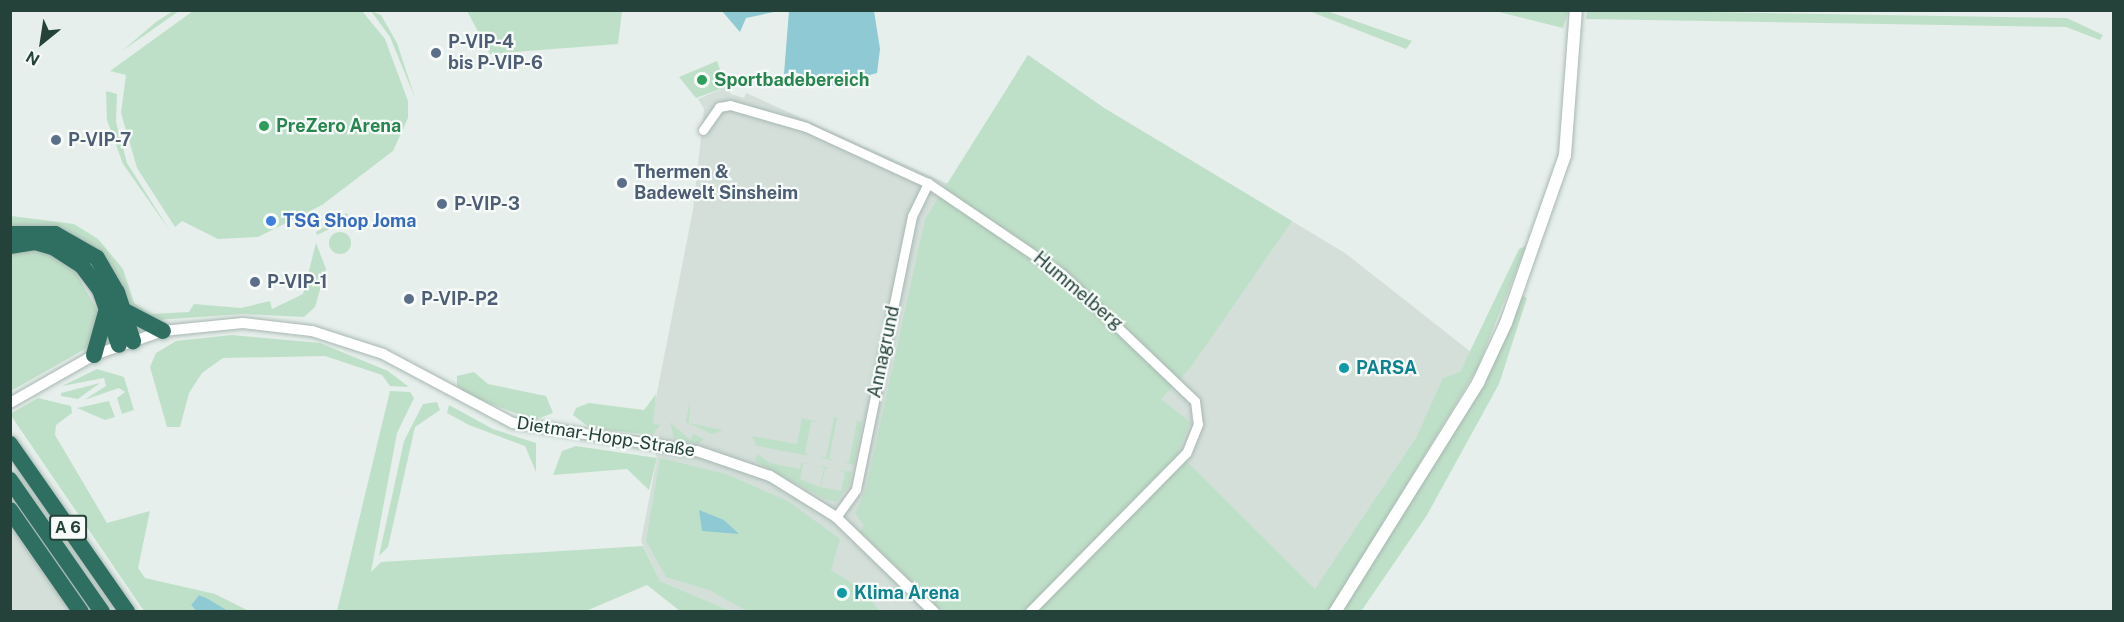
<!DOCTYPE html>
<html>
<head>
<meta charset="utf-8">
<style>
	body { margin:0 }
	#map { position:relative; width:2124px; height:622px; overflow:hidden; background:#e6efeb; font-family:"Public Sans",sans-serif }
	div>[style] { position:absolute }
	.built>* { inset:0; background:#d4dfda }
	.green>* { inset:0; background:#bfe0c8 }
	.round { border-radius:50% }
	.water>* { inset:0; background:#8ec9d4 }
	.roads { filter:drop-shadow(0 0 2px #a8b8b2) drop-shadow(0 0 2px #a8b8b2) }
	.minor>* { height:9px; margin:-4.5px; padding:0 4.5px; transform-origin:4.5px; border-radius:4.5px; background:#fff }
	.tertiary>* { height:10px; margin:-5px; padding:0 5px; transform-origin:5px; border-radius:5px; background:#fff }
	.secondary>* { height:12px; margin:-6px; padding:0 6px; transform-origin:6px; border-radius:6px; background:#fff }
	.motorway>* { height:16px; margin:-8px; padding:0 8px; transform-origin:8px; border-radius:8px; background:#2f6f62 }
	.dots>* { width:16px; height:16px; translate:-50% -50%; box-sizing:border-box; border:3px solid #f7fbf9; border-radius:50% }
	span { translate:-50% -50%; white-space:nowrap; text-align:center; line-height:1.15; -webkit-text-stroke:4.5px #f7fbf9; paint-order:stroke }
	.shield-label span { padding:2px 4px; background:#f7fbf9; border:2px solid; border-radius:4px; -webkit-text-stroke-width:0 }
	.shield-label { font-size:16px; color:#24423a; font-weight:700 }
	.service-label { font-size:18px; color:#4e5e75; font-weight:700 }
	.left { translate:0 -50%; text-align:left }
	.leisure-label { font-size:18px; color:#27864d; font-weight:700 }
	.shop-label { font-size:18px; color:#366cbe; font-weight:700 }
	.street-label { font-size:18px; color:#24423a }
	.culture-label { font-size:18px; color:#0d838f; font-weight:700 }
	.frame { position:absolute; inset:0; border:12px solid #24423a; pointer-events:none }
	.north { position:absolute; left:12px; top:12px; width:60px; height:60px; -webkit-text-stroke:4px #f7fbf9; paint-order:stroke; rotate:210deg; font-size:16px; font-weight:700; line-height:24px; text-align:center; color:#24423a }
	.north::after { content:''; display:block; margin:auto; width:21px; height:27px; background:#24423a; clip-path:polygon(50% 0,100% 100%,50% 72%,0 100%) }
</style>
</head>
<body>
<div id="map">
	<div class="built">
		<i style="clip-path:polygon(1028px 55px,1104px 108px,1345px 253px,1471px 352px,1412px 456px,1300px 611px,731px 611px,660px 581px,641px 541px,657px 458px,649px 433px,693px 210px,704px 109px,698px 99px,726px 87px,731px 94px,744px 98px,746px 93px,948px 184px)"></i>
		<i style="clip-path:polygon(10px 527px,11px 527px,70px 611px,11px 611px)"></i>
	</div>
	<div class="green">
		<i style="clip-path:polygon(1587px 10px,2067px 18px,2103px 35px,2100px 40px,2066px 27px,1586px 19px)"></i>
		<i style="clip-path:polygon(173px 11px,179px 11px,122px 51px,156px 22px)"></i>
		<i style="clip-path:polygon(193px 11px,362px 11px,385px 39px,408px 101px,408px 118px,393px 151px,322px 205px,258px 237px,218px 239px,182px 221px,175px 227px,137px 168px,121px 113px,126px 75px,110px 71px)"></i>
		<i style="clip-path:polygon(371px 11px,381px 15px,397px 43px,415px 98px,390px 37px)"></i>
		<i style="clip-path:polygon(467px 11px,622px 11px,618px 44px,490px 54px)"></i>
		<i style="clip-path:polygon(1309px 11px,1327px 11px,1412px 41px,1406px 49px)"></i>
		<i style="clip-path:polygon(1495px 11px,1568px 11px,1563px 28px)"></i>
		<i style="clip-path:polygon(1028px 55px,1104px 108px,1292px 221px,1191px 367px,1161px 399px,1190px 422px,1178px 453px,1315px 589px,1416px 438px,1443px 378px,1460px 372px,1519px 249px,1526px 246px,1477px 369px,1330px 611px,942px 611px,860px 531px,864px 526px,855px 513px,866px 489px,925px 219px)"></i>
		<i style="clip-path:polygon(717px 61px,726px 87px,696px 98px,679px 77px)"></i>
		<i style="clip-path:polygon(106px 91px,117px 94px,116px 122px,127px 163px,170px 231px,123px 164px,107px 120px)"></i>
		<i style="clip-path:polygon(347px 213px,349px 220px,317px 235px,316px 232px)"></i>
		<i style="clip-path:polygon(11px 216px,74px 224px,98px 239px,123px 269px,134px 303px,151px 314px,189px 312px,194px 304px,241px 308px,270px 301px,272px 309px,303px 294px,316px 243px,326px 269px,315px 307px,304px 317px,243px 314px,155px 320px,129px 305px,101px 254px,88px 243px,61px 230px,11px 228px)"></i>
		<i class="round" style="left:329px;top:232px;width:22px;height:22px"></i>
		<i style="clip-path:polygon(11px 249px,47px 250px,75px 271px,100px 315px,92px 345px,11px 391px)"></i>
		<i style="clip-path:polygon(1521px 295px,1527px 298px,1499px 384px,1427px 515px,1362px 610px,1341px 612px,1486px 378px)"></i>
		<i style="clip-path:polygon(232px 335px,320px 343px,388px 371px,409px 387px,390px 386px,382px 375px,325px 356px,223px 358px,202px 373px,189px 393px,180px 427px,167px 427px,150px 367px,156px 353px,176px 341px)"></i>
		<i style="clip-path:polygon(97px 369px,124px 377px,134px 410px,122px 414px,117px 398px,125px 392px,119px 388px,84px 400px,106px 386px,104px 378px,62px 386px)"></i>
		<i style="clip-path:polygon(474px 372px,488px 384px,546px 396px,553px 413px,534px 420px,468px 395px,457px 386px,457px 376px)"></i>
		<i style="clip-path:polygon(100px 383px,78px 399px,61px 396px,61px 393px)"></i>
		<i style="clip-path:polygon(390px 391px,410px 392px,414px 398px,397px 433px,371px 572px,381px 562px,643px 546px,660px 581px,731px 611px,680px 611px,647px 585px,586px 611px,337px 611px)"></i>
		<i style="clip-path:polygon(656px 394px,653px 424px,660px 425px,652px 435px,590px 428px,573px 415px,576px 408px,589px 403px,644px 410px)"></i>
		<i style="clip-path:polygon(38px 398px,71px 406px,72px 413px,56px 425px,55px 435px,107px 523px,150px 511px,138px 568px,145px 578px,215px 594px,249px 611px,228px 611px,199px 595px,191px 605px,196px 611px,144px 611px,10px 414px)"></i>
		<i style="clip-path:polygon(690px 399px,689px 423px,723px 430px,712px 434px,686px 422px)"></i>
		<i style="clip-path:polygon(109px 401px,115px 417px,105px 420px,77px 408px)"></i>
		<i style="clip-path:polygon(437px 402px,440px 410px,415px 427px,388px 547px,379px 556px,404px 441px,423px 404px)"></i>
		<i style="clip-path:polygon(449px 405px,493px 429px,536px 443px,536px 472px,525px 446px,469px 425px,447px 413px)"></i>
		<i style="clip-path:polygon(828px 416px,843px 419px,837px 418px,829px 458px,834px 461px,819px 457px,826px 457px,834px 418px)"></i>
		<i style="clip-path:polygon(802px 418px,818px 422px,811px 422px,805px 453px,810px 456px,757px 446px,752px 436px,797px 444px)"></i>
		<i style="clip-path:polygon(851px 420px,862px 422px,854px 465px,843px 462px,849px 462px,857px 422px)"></i>
		<i style="clip-path:polygon(670px 422px,690px 440px,694px 434px,704px 439px,698px 444px,674px 439px)"></i>
		<i style="clip-path:polygon(576px 446px,657px 458px,649px 490px,627px 469px,553px 475px,562px 451px)"></i>
		<i style="clip-path:polygon(757px 454px,770px 463px,800px 469px,801px 463px,809px 464px,803px 464px,800px 479px,820px 487px,824px 468px,818px 466px,830px 468px,825px 469px,821px 487px,835px 490px,841px 491px,845px 473px,839px 470px,852px 472px,849px 485px,836px 502px,825px 499px,755px 461px)"></i>
		<i style="clip-path:polygon(660px 458px,726px 474px,788px 501px,840px 539px,831px 570px,866px 592px,879px 611px,747px 611px,709px 590px,666px 577px,646px 541px)"></i>
	</div>
	<div class="water">
		<i style="clip-path:polygon(722px 11px,779px 11px,746px 18px,740px 32px)"></i>
		<i style="clip-path:polygon(789px 11px,874px 11px,880px 49px,877px 73px,830px 86px,795px 72px,784px 74px)"></i>
		<i style="clip-path:polygon(699px 510px,724px 520px,739px 534px,702px 531px)"></i>
		<i style="clip-path:polygon(199px 595px,208px 599px,228px 611px,196px 611px,191px 605px)"></i>
	</div>
	<div class="roads">
		<div class="minor">
			<i style="left:703px;top:130px;width:28px;rotate:-55deg"></i>
			<i style="left:719px;top:107px;width:11px;rotate:-10deg"></i>
			<i style="left:730px;top:105px;width:79px;rotate:16.1deg"></i>
			<i style="left:806px;top:127px;width:134px;rotate:24.7deg"></i>
			<i style="left:928px;top:183px;width:162px;rotate:34.2deg"></i>
			<i style="left:1062px;top:274px;width:184px;rotate:43.7deg"></i>
			<i style="left:1195px;top:401px;width:23px;rotate:83deg"></i>
			<i style="left:1198px;top:424px;width:31px;rotate:112deg"></i>
			<i style="left:1186px;top:453px;width:223px;rotate:134.6deg"></i>
			<i style="left:836px;top:517px;width:34px;rotate:-54deg"></i>
			<i style="left:856px;top:489px;width:279px;rotate:-78.4deg"></i>
			<i style="left:912px;top:216px;width:37px;rotate:-64deg"></i>
		</div>
		<div class="tertiary">
			<i style="left:10px;top:403px;width:97px;rotate:-29.7deg"></i>
			<i style="left:94px;top:355px;width:73px;rotate:-19.2deg"></i>
			<i style="left:163px;top:331px;width:80px;rotate:-5.7deg"></i>
			<i style="left:243px;top:323px;width:69px;rotate:6.6deg"></i>
			<i style="left:312px;top:331px;width:75px;rotate:17.9deg"></i>
			<i style="left:383px;top:354px;width:147px;rotate:28deg"></i>
			<i style="left:513px;top:423px;width:186px;rotate:8.7deg"></i>
			<i style="left:697px;top:451px;width:77px;rotate:18.9deg"></i>
			<i style="left:770px;top:476px;width:78px;rotate:31.8deg"></i>
			<i style="left:836px;top:517px;width:136px;rotate:44.1deg"></i>
		</div>
		<div class="secondary">
			<i style="left:1335px;top:612px;width:270px;rotate:-58deg"></i>
			<i style="left:1478px;top:383px;width:66px;rotate:-65deg"></i>
			<i style="left:1506px;top:323px;width:178px;rotate:-70.6deg"></i>
			<i style="left:1565px;top:155px;width:145px;rotate:-85.7deg"></i>
		</div>
		<div class="motorway">
			<i style="left:10px;top:234px;width:45px"></i>
			<i style="left:55px;top:234px;width:48px;rotate:29.7deg"></i>
			<i style="left:97px;top:258px;width:39px;rotate:60deg"></i>
			<i style="left:117px;top:292px;width:52px;rotate:71.9deg"></i>
			<i style="left:10px;top:246px;width:25px;rotate:-9deg"></i>
			<i style="left:35px;top:242px;width:19px;rotate:16deg"></i>
			<i style="left:53px;top:247px;width:35px;rotate:33deg"></i>
			<i style="left:82px;top:266px;width:30px;rotate:53deg"></i>
			<i style="left:100px;top:290px;width:58px;rotate:70.9deg"></i>
			<i style="left:123px;top:310px;width:45px;rotate:27.7deg"></i>
			<i style="left:94px;top:355px;width:45px;rotate:-74.4deg"></i>
			<i style="left:10px;top:444px;width:205px;rotate:55.1deg"></i>
			<i style="left:10px;top:480px;width:161px;rotate:55.1deg"></i>
			<i style="left:10px;top:510px;width:124px;rotate:55.2deg"></i>
		</div>
	</div>
	<div class="dots">
		<i style="left:436px;top:53px;background:#5c6f8a"></i>
		<i style="left:702px;top:80px;background:#2e9e5b"></i>
		<i style="left:264px;top:126px;background:#2e9e5b"></i>
		<i style="left:56px;top:140px;background:#5c6f8a"></i>
		<i style="left:622px;top:183px;background:#5c6f8a"></i>
		<i style="left:442px;top:204px;background:#5c6f8a"></i>
		<i style="left:271px;top:221px;background:#3f7fe0"></i>
		<i style="left:255px;top:282px;background:#5c6f8a"></i>
		<i style="left:409px;top:299px;background:#5c6f8a"></i>
		<i style="left:1344px;top:368px;background:#0f9aa8"></i>
		<i style="left:842px;top:593px;background:#0f9aa8"></i>
	</div>
	<div class="shield-label">
		<span style="left:68px;top:528px">A 6</span>
	</div>
	<div class="service-label">
		<span class="left" style="left:448px;top:53px">P-VIP-4<br>bis P-VIP-6</span>
		<span class="left" style="left:68px;top:140px">P-VIP-7</span>
		<span class="left" style="left:634px;top:183px">Thermen &amp;<br>Badewelt Sinsheim</span>
		<span class="left" style="left:454px;top:204px">P-VIP-3</span>
		<span class="left" style="left:267px;top:282px">P-VIP-1</span>
		<span class="left" style="left:421px;top:299px">P-VIP-P2</span>
	</div>
	<div class="leisure-label">
		<span class="left" style="left:714px;top:80px">Sportbadebereich</span>
		<span class="left" style="left:276px;top:126px">PreZero Arena</span>
	</div>
	<div class="shop-label">
		<span class="left" style="left:283px;top:221px">TSG Shop Joma</span>
	</div>
	<div class="street-label">
		<span style="left:1078px;top:291px;rotate:40deg">Hummelberg</span>
		<span style="left:884px;top:352px;rotate:-78deg">Annagrund</span>
		<span style="left:606px;top:437px;rotate:9deg">Dietmar-Hopp-Straße</span>
	</div>
	<div class="culture-label">
		<span class="left" style="left:1356px;top:368px">PARSA</span>
		<span class="left" style="left:854px;top:593px">Klima Arena</span>
	</div>
	<div class="frame"></div>
	<div class="north">N</div>
</div>
</body>
</html>
